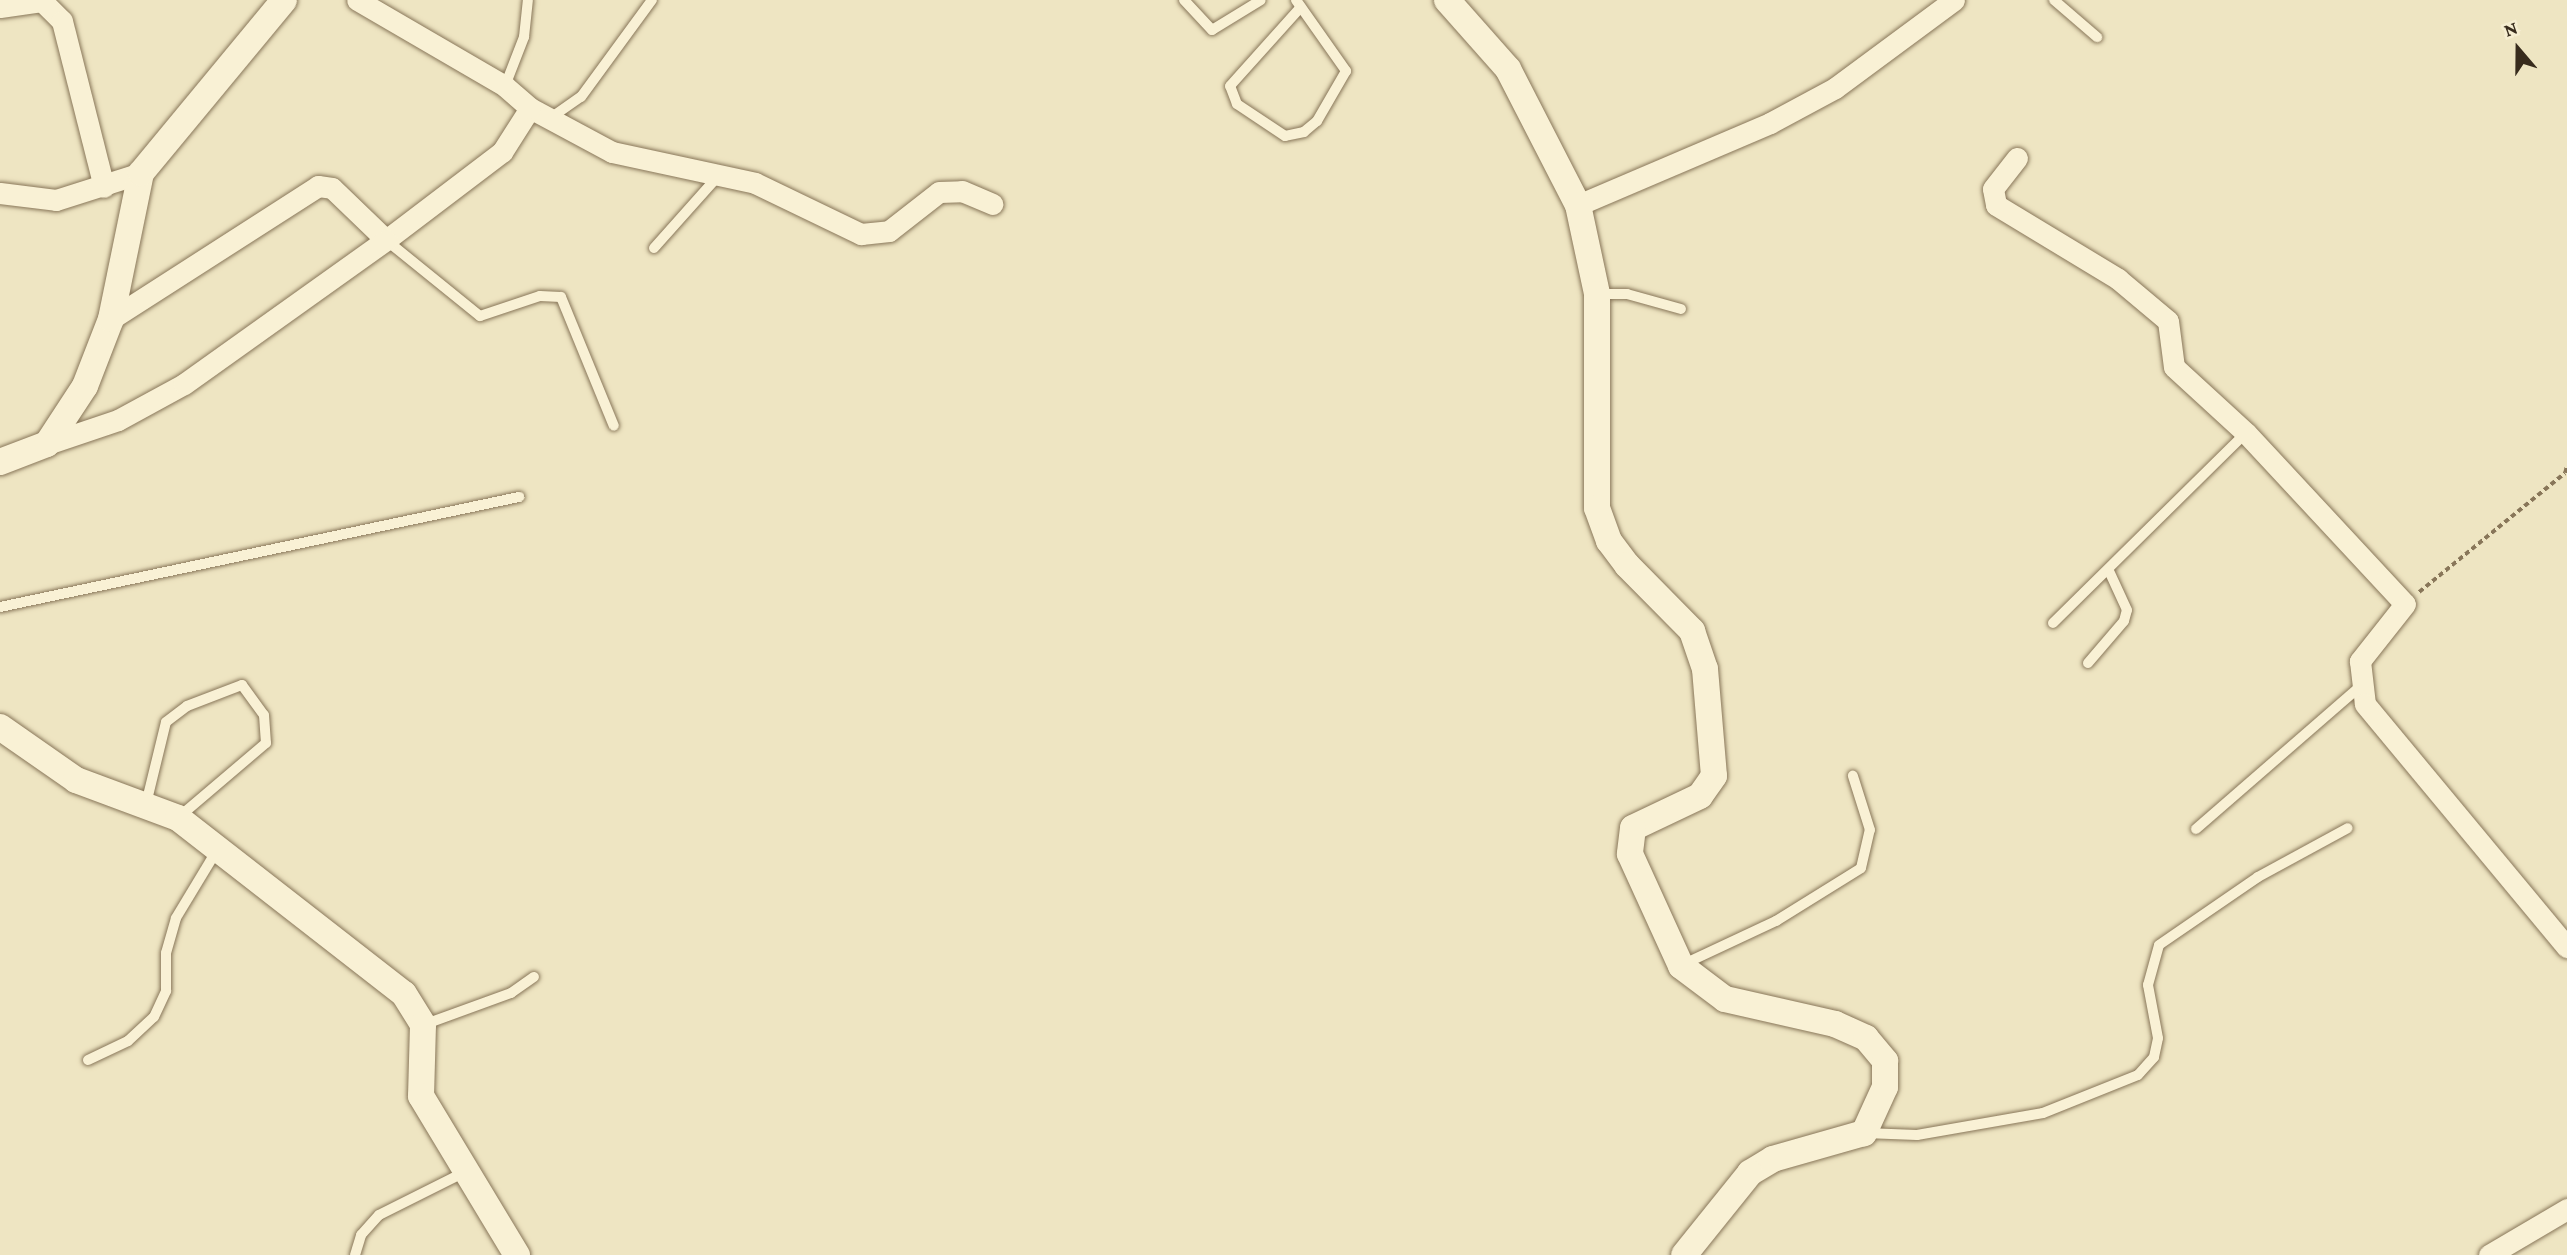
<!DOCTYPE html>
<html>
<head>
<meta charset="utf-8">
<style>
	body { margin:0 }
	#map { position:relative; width:2567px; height:1255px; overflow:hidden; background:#eee5c2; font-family:"Crimson Pro",serif }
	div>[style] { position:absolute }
	.path>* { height:3.5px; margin-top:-1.75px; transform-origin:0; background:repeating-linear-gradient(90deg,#887659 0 5px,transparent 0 8.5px) }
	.roads { filter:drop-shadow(0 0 2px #887659) drop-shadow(0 0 2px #887659) }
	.service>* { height:10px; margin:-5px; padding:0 5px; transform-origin:5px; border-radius:5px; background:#f9f1d5 }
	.minor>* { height:21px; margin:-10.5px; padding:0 10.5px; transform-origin:10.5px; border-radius:10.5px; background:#f9f1d5 }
	.tertiary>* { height:26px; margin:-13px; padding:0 13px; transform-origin:13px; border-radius:13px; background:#f9f1d5 }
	span { translate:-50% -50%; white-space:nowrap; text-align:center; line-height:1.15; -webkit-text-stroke:6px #f6eed1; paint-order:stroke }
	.north { position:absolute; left:2483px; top:14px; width:70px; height:70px; -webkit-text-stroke:5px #f6eed1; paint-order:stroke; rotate:340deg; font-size:19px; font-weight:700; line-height:28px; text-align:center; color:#382c1d }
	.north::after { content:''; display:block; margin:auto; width:24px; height:32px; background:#382c1d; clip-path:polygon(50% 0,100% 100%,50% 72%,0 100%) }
</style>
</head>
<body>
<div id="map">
	<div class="path">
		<i style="left:2419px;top:592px;width:188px;rotate:-39.2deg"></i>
		<i style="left:2565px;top:473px;width:8px;rotate:-76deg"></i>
	</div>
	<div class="roads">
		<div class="service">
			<i style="left:1184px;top:0;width:41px;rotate:47deg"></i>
			<i style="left:1212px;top:30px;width:57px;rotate:-31.5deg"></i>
			<i style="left:1296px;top:0;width:87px;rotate:54.8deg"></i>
			<i style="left:1346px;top:71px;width:58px;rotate:120.1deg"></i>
			<i style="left:1317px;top:121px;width:17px;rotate:140deg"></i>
			<i style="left:1304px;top:132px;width:19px;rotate:168deg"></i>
			<i style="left:1285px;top:136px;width:58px;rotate:-146.3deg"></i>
			<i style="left:1237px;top:104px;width:19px;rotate:-111deg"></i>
			<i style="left:1230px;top:86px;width:106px;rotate:-48.1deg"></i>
			<i style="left:2054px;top:0;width:57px;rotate:40.7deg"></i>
			<i style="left:505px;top:86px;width:53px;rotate:-68.8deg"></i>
			<i style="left:524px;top:37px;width:37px;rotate:-84deg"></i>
			<i style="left:549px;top:119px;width:39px;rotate:-35deg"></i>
			<i style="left:581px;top:97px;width:120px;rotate:-53.8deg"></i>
			<i style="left:386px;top:240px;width:121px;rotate:39deg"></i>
			<i style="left:480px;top:316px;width:63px;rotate:-18.4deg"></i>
			<i style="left:540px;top:296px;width:21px;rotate:3deg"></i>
			<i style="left:561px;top:297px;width:139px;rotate:67.7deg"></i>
			<i style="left:654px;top:248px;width:98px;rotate:-48.3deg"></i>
			<i style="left:1597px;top:294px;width:30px"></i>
			<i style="left:1627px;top:294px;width:56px;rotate:15.5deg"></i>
			<i style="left:0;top:607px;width:531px;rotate:-11.97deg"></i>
			<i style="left:2053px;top:623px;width:271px;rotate:-44.6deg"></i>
			<i style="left:2088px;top:663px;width:55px;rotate:-49.4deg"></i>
			<i style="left:2124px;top:621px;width:11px;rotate:-75deg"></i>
			<i style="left:2127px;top:610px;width:41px;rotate:-114.7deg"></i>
			<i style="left:146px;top:804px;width:84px;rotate:-76.3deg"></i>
			<i style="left:166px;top:722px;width:26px;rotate:-37deg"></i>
			<i style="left:187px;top:706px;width:59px;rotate:-20.9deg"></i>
			<i style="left:242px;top:685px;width:37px;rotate:54deg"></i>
			<i style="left:264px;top:715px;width:28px;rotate:86deg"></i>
			<i style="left:266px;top:743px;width:116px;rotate:139.6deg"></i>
			<i style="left:2196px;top:829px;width:215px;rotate:-41deg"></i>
			<i style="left:1684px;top:964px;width:102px;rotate:-25.1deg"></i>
			<i style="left:1776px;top:921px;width:100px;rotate:-31.9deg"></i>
			<i style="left:1861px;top:868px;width:39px;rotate:-77deg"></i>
			<i style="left:1870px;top:830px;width:57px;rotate:-107.5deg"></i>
			<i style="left:423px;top:1025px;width:94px;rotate:-20deg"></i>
			<i style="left:511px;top:993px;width:28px;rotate:-35deg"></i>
			<i style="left:88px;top:1060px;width:44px;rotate:-25.4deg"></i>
			<i style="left:128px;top:1041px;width:35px;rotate:-43deg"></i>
			<i style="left:154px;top:1017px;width:29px;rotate:-65deg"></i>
			<i style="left:166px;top:991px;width:38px;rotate:-90deg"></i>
			<i style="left:166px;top:953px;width:36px;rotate:-74deg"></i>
			<i style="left:176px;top:918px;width:79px;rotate:-58.9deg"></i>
			<i style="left:1865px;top:1133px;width:52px;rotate:2.2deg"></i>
			<i style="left:1917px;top:1135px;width:128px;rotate:-9.9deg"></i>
			<i style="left:2043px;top:1113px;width:102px;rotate:-21.8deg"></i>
			<i style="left:2138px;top:1075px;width:24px;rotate:-48deg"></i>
			<i style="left:2154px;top:1057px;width:19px;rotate:-78deg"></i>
			<i style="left:2158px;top:1038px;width:54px;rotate:-100.7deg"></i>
			<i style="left:2148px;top:985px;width:41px;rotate:-74.6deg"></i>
			<i style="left:2159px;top:945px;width:120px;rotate:-34.5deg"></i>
			<i style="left:2258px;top:877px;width:102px;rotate:-28.6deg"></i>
			<i style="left:355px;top:1255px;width:21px;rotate:-73deg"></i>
			<i style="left:361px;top:1235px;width:27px;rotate:-48deg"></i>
			<i style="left:379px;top:1215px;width:96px;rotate:-26.6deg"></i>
		</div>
		<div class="minor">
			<i style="left:0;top:7px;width:42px;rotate:-8.1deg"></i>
			<i style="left:42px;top:1px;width:28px;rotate:45deg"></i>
			<i style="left:62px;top:21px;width:171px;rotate:75.8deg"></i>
			<i style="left:530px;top:108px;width:93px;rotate:28.2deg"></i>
			<i style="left:612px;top:152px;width:146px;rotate:12.2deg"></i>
			<i style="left:755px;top:183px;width:118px;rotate:25.7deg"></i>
			<i style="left:861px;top:234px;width:28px;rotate:-6deg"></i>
			<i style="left:889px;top:231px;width:63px;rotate:-38deg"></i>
			<i style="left:939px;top:192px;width:23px;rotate:-2deg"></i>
			<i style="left:962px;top:191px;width:33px;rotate:23deg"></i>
			<i style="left:2017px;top:158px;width:39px;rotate:128deg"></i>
			<i style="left:1993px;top:189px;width:16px;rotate:79deg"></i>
			<i style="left:1996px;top:205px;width:143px;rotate:31.2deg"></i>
			<i style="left:2118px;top:279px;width:65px;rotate:40deg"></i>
			<i style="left:2168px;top:321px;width:46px;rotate:82.6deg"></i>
			<i style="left:2174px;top:367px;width:98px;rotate:42.5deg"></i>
			<i style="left:2246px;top:433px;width:233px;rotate:47.1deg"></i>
			<i style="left:2405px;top:604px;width:73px;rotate:128.3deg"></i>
			<i style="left:2360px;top:661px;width:43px;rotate:83.4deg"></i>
			<i style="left:2365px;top:704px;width:316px;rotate:50.3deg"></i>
			<i style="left:0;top:193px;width:56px;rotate:7.1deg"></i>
			<i style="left:56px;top:200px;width:89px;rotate:-17.6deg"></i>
			<i style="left:1578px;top:205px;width:209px;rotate:-23.1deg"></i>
			<i style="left:1770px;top:123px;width:74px;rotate:-28.3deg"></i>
			<i style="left:1835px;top:88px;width:148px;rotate:-36.5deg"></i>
			<i style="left:111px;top:319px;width:246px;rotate:-32.7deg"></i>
			<i style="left:318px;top:186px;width:14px;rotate:8deg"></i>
			<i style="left:332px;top:188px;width:75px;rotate:43.9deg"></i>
			<i style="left:386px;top:240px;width:146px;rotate:-37.2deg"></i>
			<i style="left:502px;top:152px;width:52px;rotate:-57.5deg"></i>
			<i style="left:530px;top:108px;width:33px;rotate:-139deg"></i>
			<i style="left:505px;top:86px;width:171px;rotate:-149.8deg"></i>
			<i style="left:47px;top:444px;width:75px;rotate:-18.7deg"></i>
			<i style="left:118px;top:420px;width:75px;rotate:-28.6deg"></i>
			<i style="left:184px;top:384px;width:248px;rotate:-35.5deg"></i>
			<i style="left:2489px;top:1255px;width:91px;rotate:-30.5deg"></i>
		</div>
		<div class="tertiary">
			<i style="left:1447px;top:0;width:92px;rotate:48.5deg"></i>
			<i style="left:1508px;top:69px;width:153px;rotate:62.8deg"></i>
			<i style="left:1578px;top:205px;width:91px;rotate:77.9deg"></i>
			<i style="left:1597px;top:294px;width:214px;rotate:90deg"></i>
			<i style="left:1597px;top:508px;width:35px;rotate:70deg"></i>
			<i style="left:1609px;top:541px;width:30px;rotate:53deg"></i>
			<i style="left:1627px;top:565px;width:93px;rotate:45.4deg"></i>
			<i style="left:1692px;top:631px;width:40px;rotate:71.1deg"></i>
			<i style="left:1705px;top:669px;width:107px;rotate:85.2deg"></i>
			<i style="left:1714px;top:776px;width:24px;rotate:125deg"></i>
			<i style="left:1700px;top:796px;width:74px;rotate:154.5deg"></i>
			<i style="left:1633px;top:828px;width:26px;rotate:97deg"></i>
			<i style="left:1630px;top:854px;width:123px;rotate:65.5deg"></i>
			<i style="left:1681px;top:966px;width:55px;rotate:36.9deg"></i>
			<i style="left:1725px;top:999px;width:113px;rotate:12.8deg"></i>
			<i style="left:1835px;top:1024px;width:34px;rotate:24deg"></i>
			<i style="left:1866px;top:1038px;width:30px;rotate:50deg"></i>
			<i style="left:1885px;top:1061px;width:26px;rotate:90deg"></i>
			<i style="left:1885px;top:1087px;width:51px;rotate:114.5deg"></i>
			<i style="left:1864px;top:1133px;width:95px;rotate:164.1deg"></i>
			<i style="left:1773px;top:1159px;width:27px;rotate:149deg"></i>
			<i style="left:1750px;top:1173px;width:105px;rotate:128.8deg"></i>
			<i style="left:0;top:462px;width:50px;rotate:-21deg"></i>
			<i style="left:47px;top:444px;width:69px;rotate:-56.8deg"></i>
			<i style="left:85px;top:386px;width:72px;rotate:-68.8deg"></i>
			<i style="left:111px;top:319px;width:149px;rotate:-78.4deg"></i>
			<i style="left:141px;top:173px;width:224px;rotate:-50.4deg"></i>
			<i style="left:0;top:727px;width:93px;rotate:34.9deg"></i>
			<i style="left:76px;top:780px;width:109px;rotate:20.4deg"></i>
			<i style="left:178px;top:818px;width:286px;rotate:37.9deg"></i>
			<i style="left:404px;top:994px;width:36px;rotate:58deg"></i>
			<i style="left:423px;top:1025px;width:71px;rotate:91.6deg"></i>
			<i style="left:421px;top:1096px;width:186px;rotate:58.9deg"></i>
		</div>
	</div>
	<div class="north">N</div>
</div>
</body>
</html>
